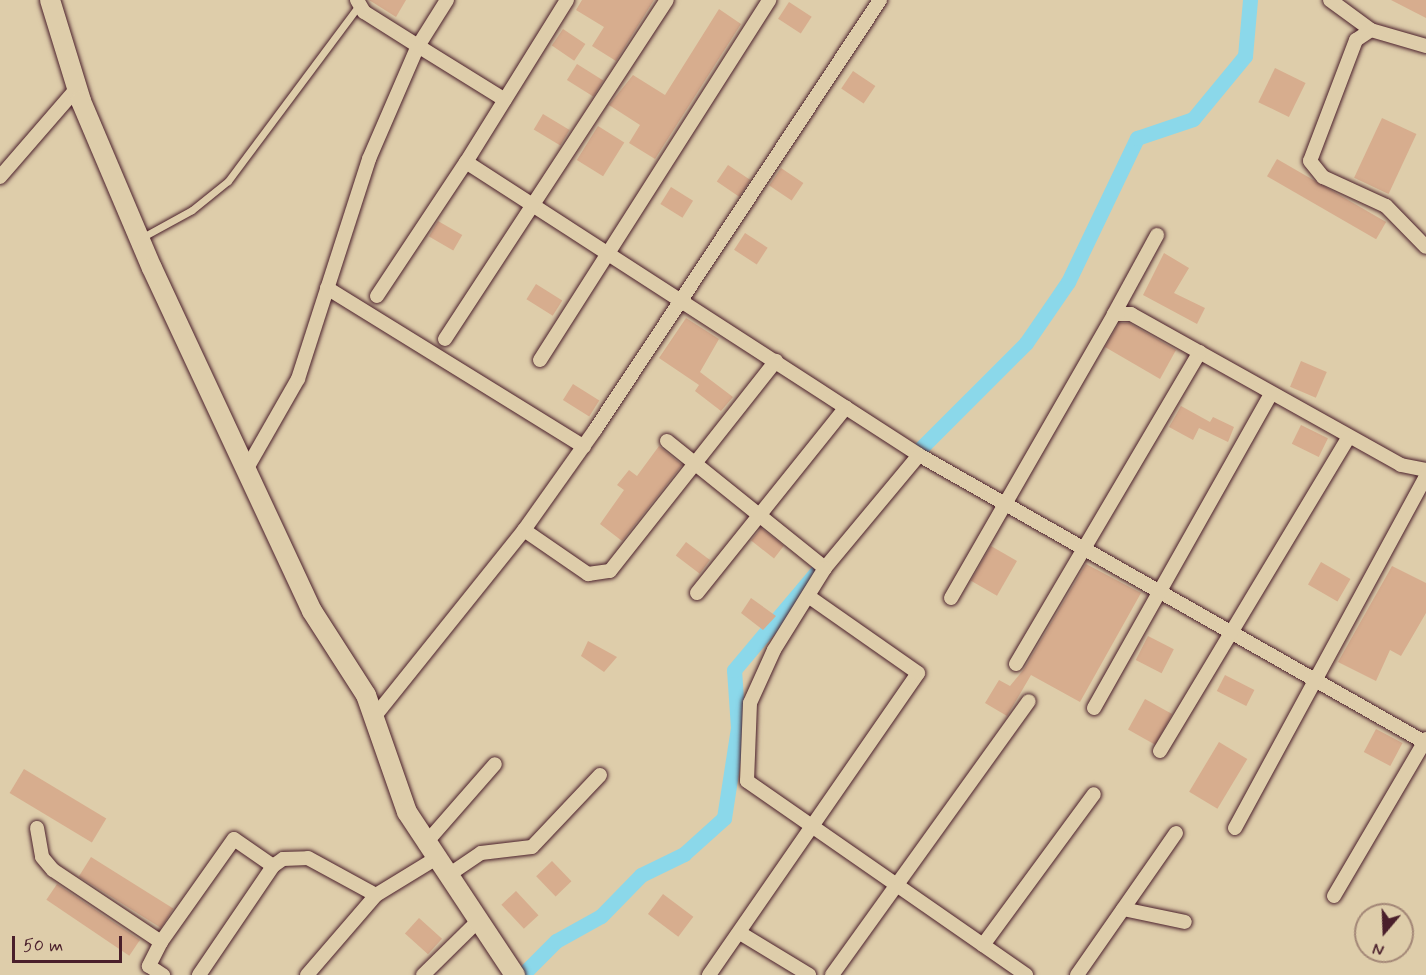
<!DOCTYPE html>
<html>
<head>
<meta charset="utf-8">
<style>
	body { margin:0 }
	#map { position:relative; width:1426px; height:975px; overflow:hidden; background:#decdaa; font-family:Mynerve,sans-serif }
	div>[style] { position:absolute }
	.canal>* { height:15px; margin:-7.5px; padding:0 7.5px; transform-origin:7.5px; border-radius:7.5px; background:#8bd8ea }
	.building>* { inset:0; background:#d7ad8e; transform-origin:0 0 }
	.roads { filter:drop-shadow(0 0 2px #4a1f2b) drop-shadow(0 0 2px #4a1f2b) }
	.lane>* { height:7px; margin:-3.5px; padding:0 3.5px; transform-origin:3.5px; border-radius:3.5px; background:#decdaa }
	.street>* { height:14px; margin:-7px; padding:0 7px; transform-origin:7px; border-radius:7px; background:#decdaa }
	.secondary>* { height:20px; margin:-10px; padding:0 10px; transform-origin:10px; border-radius:10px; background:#decdaa }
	span { translate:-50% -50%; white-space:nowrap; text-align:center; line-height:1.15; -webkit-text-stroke:5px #decdaa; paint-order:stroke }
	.north { position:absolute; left:1354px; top:903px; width:60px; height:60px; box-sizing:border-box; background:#decdaa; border:2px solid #a38777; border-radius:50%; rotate:199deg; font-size:16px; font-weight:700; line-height:24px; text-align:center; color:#4a1f2b }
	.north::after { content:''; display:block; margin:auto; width:21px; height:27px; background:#4a1f2b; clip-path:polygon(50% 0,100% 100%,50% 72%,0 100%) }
	.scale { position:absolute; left:12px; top:936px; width:110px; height:27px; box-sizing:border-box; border:3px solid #4a1f2b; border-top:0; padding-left:8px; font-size:18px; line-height:21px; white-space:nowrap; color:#4a1f2b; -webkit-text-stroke:4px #decdaa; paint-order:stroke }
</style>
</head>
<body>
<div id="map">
	<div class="canal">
		<i style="left:920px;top:449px;width:150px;rotate:-45deg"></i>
		<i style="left:1026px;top:343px;width:74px;rotate:-55.5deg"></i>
		<i style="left:1068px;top:282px;width:160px;rotate:-64.4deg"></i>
		<i style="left:1137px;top:138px;width:59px;rotate:-18.7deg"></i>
		<i style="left:1193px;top:119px;width:82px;rotate:-50.5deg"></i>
		<i style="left:1245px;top:56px;width:56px;rotate:-84.9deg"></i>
		<i style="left:522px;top:975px;width:48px;rotate:-45deg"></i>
		<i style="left:556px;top:941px;width:51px;rotate:-29.1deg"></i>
		<i style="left:601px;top:916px;width:57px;rotate:-45.7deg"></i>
		<i style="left:641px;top:875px;width:48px;rotate:-26deg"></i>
		<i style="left:684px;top:854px;width:54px;rotate:-42deg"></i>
		<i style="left:724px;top:818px;width:91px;rotate:-81.2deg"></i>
		<i style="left:738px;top:728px;width:58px;rotate:-93.9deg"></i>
		<i style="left:734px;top:670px;width:132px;rotate:-49.9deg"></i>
	</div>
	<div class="building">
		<i style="clip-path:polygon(369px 0,406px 0,396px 17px)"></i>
		<i style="clip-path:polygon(582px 0,654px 0,616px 61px,592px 46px,604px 27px,576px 10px)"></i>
		<i style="clip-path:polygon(1391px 0,1426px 0,1426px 18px)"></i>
		<i style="left:789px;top:2px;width:27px;height:20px;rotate:33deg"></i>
		<i style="clip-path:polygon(719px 9px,741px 24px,655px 159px,629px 143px,640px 125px,609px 105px,633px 75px,665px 95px)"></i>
		<i style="left:563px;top:29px;width:27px;height:20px;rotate:34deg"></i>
		<i style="left:577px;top:64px;width:31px;height:19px;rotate:32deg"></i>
		<i style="left:1275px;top:68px;width:34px;height:38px;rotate:26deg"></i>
		<i style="left:853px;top:71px;width:27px;height:21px;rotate:34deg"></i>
		<i style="left:543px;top:114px;width:31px;height:18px;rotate:31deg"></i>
		<i style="left:1382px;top:118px;width:38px;height:66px;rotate:25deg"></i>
		<i style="left:598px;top:126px;width:31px;height:40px;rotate:32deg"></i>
		<i style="left:1277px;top:159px;width:126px;height:20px;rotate:30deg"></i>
		<i style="left:728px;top:165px;width:27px;height:20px;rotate:34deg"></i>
		<i style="left:781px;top:168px;width:27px;height:21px;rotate:34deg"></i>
		<i style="left:671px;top:187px;width:26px;height:20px;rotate:32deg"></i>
		<i style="left:438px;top:221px;width:28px;height:18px;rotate:30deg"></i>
		<i style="left:745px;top:233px;width:27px;height:20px;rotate:33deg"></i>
		<i style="clip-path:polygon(1164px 253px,1189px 268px,1174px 293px,1205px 308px,1197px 324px,1143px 295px)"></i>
		<i style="left:536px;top:284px;width:31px;height:18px;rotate:32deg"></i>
		<i style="clip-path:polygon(686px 318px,719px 339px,700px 372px,733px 397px,721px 411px,695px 391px,699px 385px,659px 358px)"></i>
		<i style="clip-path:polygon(1119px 323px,1129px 323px,1176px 350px,1160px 379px,1105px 347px)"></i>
		<i style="left:1301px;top:361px;width:28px;height:28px;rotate:23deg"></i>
		<i style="left:573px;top:384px;width:31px;height:19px;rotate:32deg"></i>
		<i style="clip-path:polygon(1181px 406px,1210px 422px,1213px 417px,1234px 427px,1228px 442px,1199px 428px,1193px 440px,1169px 427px)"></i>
		<i style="left:1301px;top:425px;width:30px;height:21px;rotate:26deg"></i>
		<i style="clip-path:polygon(659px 446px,682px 465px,622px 541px,600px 524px,624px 490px,617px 485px,629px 470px,637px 476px)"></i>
		<i style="left:761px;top:528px;width:29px;height:16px;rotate:38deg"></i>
		<i style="left:686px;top:542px;width:30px;height:17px;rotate:37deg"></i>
		<i style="left:991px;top:546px;width:30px;height:40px;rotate:30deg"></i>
		<i style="left:1321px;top:562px;width:34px;height:26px;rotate:30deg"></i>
		<i style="clip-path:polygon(1086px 564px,1141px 593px,1080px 702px,1031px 675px,1007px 716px,985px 703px,999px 680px,1010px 686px,1024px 669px)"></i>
		<i style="clip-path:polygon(1392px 566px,1426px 583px,1426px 613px,1401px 656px,1390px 650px,1376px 681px,1338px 662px)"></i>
		<i style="clip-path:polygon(751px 598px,776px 616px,763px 630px,741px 613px)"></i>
		<i style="left:1148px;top:636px;width:29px;height:27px;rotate:27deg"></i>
		<i style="clip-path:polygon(588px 641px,617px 657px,604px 672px,581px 656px)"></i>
		<i style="left:1225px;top:675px;width:33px;height:18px;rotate:27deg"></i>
		<i style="left:1145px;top:699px;width:31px;height:35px;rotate:29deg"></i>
		<i style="left:1376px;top:729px;width:30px;height:26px;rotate:28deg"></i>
		<i style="left:1219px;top:742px;width:33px;height:58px;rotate:31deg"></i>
		<i style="left:24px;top:769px;width:96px;height:28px;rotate:31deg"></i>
		<i style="left:91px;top:857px;width:97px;height:23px;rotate:32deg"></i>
		<i style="left:552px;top:861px;width:28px;height:22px;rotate:46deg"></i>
		<i style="left:57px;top:884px;width:100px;height:19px;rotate:34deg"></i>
		<i style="left:516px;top:891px;width:33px;height:20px;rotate:47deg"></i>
		<i style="left:663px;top:894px;width:38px;height:25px;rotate:37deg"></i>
		<i style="left:419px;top:918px;width:31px;height:21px;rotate:42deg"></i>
	</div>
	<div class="roads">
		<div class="lane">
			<i style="left:141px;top:238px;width:58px;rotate:-28.8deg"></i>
			<i style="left:192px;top:210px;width:46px;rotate:-38.9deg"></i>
			<i style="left:228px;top:181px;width:219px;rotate:-53.3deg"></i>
		</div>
		<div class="street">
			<i style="left:447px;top:0;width:54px;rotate:122.2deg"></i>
			<i style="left:418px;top:46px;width:102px;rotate:31.8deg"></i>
			<i style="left:567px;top:0;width:191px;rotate:121.9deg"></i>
			<i style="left:466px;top:162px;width:539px;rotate:32.89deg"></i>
			<i style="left:919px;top:455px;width:583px;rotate:29.6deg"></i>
			<i style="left:1330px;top:0;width:51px;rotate:36.2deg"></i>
			<i style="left:1426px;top:46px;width:57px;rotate:-163.8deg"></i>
			<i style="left:1371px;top:30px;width:18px;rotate:146deg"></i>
			<i style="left:1356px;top:40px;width:129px;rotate:110.8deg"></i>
			<i style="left:1310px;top:161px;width:21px;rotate:51deg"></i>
			<i style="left:1323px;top:177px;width:69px;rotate:24.7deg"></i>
			<i style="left:1386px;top:206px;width:57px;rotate:45.7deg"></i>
			<i style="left:0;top:177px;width:118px;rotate:-49.1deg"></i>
			<i style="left:327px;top:288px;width:302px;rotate:31.7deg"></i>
			<i style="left:377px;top:296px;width:161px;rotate:-56.4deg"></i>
			<i style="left:1114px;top:314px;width:90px;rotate:-61.4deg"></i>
			<i style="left:445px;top:339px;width:405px;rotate:-56.8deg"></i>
			<i style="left:540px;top:360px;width:427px;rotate:-57.5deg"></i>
			<i style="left:667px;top:441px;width:203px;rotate:38.8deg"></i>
			<i style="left:919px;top:455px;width:147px;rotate:129.8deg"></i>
			<i style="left:825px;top:568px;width:97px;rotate:121.9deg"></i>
			<i style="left:774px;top:650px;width:58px;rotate:114.4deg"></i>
			<i style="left:750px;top:703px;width:78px;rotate:92.2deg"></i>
			<i style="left:747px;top:781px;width:340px;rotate:34.8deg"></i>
			<i style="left:246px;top:470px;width:105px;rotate:-60.3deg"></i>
			<i style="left:298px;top:379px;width:231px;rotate:-72.1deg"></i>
			<i style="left:369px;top:159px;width:123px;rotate:-66.6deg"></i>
			<i style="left:418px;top:46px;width:64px;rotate:-147.8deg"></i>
			<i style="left:364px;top:12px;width:14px;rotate:-120deg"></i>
			<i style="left:524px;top:530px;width:78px;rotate:34.5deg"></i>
			<i style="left:588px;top:574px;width:22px;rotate:-8deg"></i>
			<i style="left:610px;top:571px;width:268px;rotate:-51.7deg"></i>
			<i style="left:697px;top:593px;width:238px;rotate:-51.3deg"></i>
			<i style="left:951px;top:598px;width:327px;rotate:-60.1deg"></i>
			<i style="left:1114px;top:314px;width:17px"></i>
			<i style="left:1131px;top:314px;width:309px;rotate:29.2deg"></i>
			<i style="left:1401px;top:465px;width:25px;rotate:11deg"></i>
			<i style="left:1016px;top:664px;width:362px;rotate:-59.5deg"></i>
			<i style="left:1094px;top:708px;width:360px;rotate:-60.6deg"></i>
			<i style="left:375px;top:716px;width:238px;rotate:-51.3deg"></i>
			<i style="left:524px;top:530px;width:123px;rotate:-54.6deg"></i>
			<i style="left:595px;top:430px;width:516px;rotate:-56.46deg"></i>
			<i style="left:1160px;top:751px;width:366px;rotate:-59deg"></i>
			<i style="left:37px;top:828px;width:29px;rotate:80deg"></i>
			<i style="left:42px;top:857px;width:17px;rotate:50deg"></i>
			<i style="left:53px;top:870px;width:130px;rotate:33.7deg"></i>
			<i style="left:161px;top:942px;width:27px;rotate:117deg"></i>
			<i style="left:149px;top:966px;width:17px;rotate:33deg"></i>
			<i style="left:1235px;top:828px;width:400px;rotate:-61.5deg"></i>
			<i style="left:425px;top:844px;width:106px;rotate:-48.8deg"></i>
			<i style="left:447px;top:876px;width:41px;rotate:-34.1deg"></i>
			<i style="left:481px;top:853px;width:51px;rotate:-6.7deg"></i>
			<i style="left:532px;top:847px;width:99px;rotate:-46.6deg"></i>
			<i style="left:1334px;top:896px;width:182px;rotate:-59.6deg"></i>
			<i style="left:1123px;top:909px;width:63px;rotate:11.8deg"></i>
			<i style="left:740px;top:933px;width:81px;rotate:31.3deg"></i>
			<i style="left:161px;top:942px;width:126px;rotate:-54.7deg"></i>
			<i style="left:234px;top:839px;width:47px;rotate:34.7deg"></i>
			<i style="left:983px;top:945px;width:187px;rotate:-53.7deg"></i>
			<i style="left:199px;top:975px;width:132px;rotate:-55.8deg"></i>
			<i style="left:273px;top:866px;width:12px;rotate:-35deg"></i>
			<i style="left:283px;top:859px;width:25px;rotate:-2deg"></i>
			<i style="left:308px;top:858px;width:77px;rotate:28.6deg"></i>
			<i style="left:307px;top:975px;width:106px;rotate:-49.2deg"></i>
			<i style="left:376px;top:895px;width:69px;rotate:-31.4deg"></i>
			<i style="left:423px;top:975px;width:77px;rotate:-44.5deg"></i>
			<i style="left:709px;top:975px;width:367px;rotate:-55.3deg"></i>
			<i style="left:918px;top:673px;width:134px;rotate:-145deg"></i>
			<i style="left:832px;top:975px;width:337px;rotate:-54.3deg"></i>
			<i style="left:1077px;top:975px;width:173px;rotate:-55.1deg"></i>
		</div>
		<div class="secondary">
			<i style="left:50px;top:0;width:106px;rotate:72.9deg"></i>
			<i style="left:81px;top:101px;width:181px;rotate:67deg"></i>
			<i style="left:152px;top:268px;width:378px;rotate:65deg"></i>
			<i style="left:312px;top:611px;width:100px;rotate:57.3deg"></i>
			<i style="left:366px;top:695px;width:124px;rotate:70.7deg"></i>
			<i style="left:407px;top:812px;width:196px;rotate:56.5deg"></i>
		</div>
	</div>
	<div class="north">N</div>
	<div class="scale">50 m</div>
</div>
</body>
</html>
